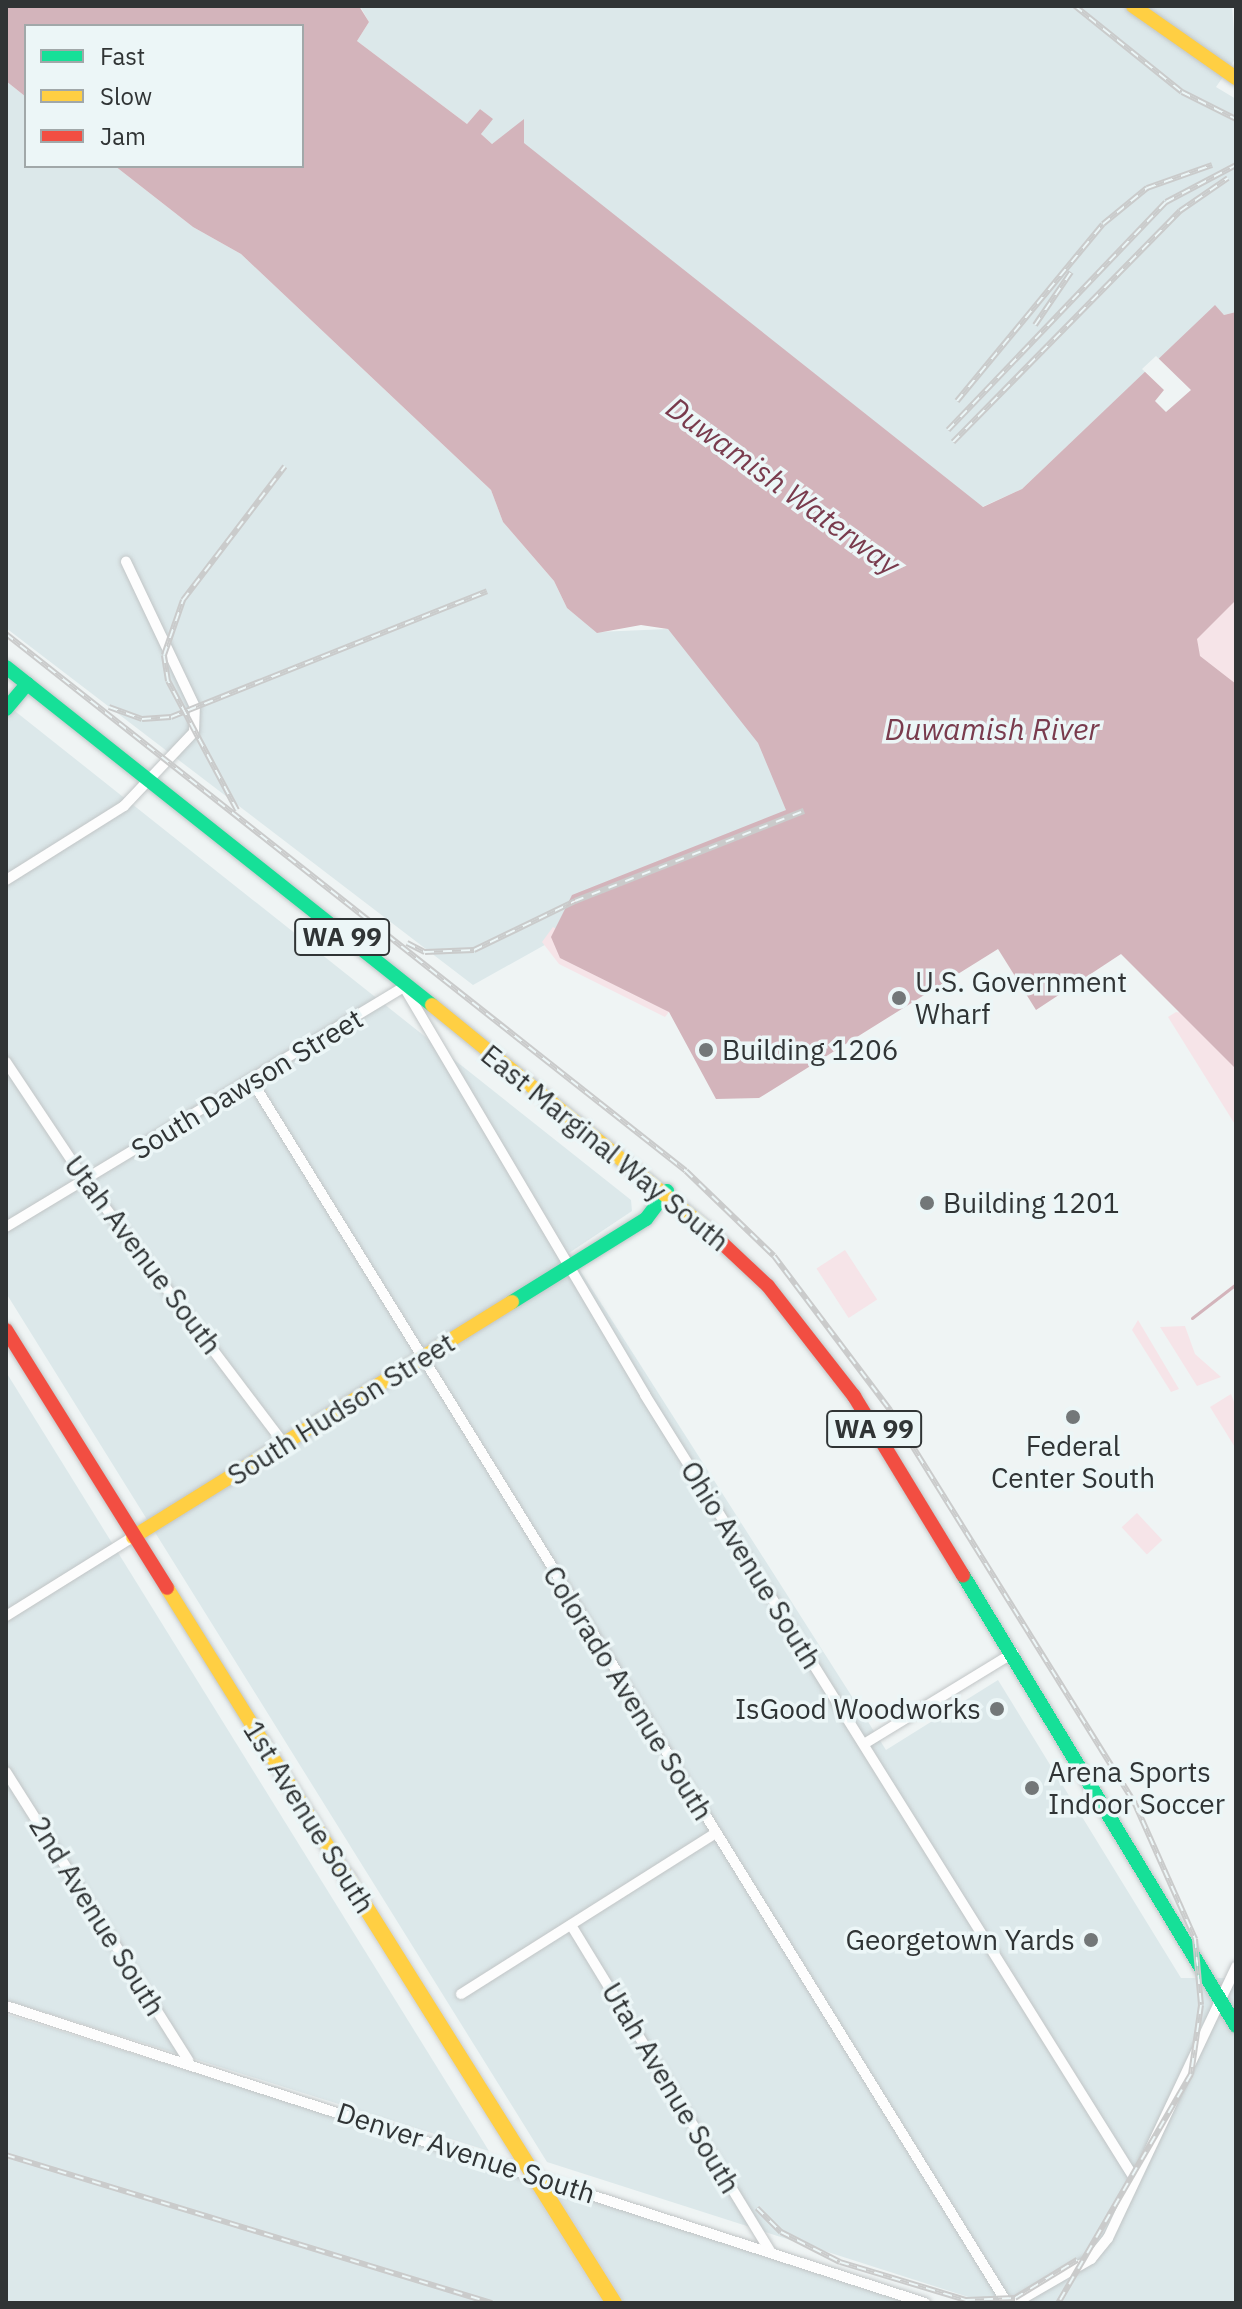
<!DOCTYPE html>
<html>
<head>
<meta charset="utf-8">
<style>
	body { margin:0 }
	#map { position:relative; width:1242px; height:2309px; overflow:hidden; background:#eff4f4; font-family:"IBM Plex Sans",sans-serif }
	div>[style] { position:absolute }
	.built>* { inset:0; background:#dce8ea }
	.green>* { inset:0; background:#f6e4e8; transform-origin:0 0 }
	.water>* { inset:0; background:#d3b4bb }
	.pier>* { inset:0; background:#eff4f4 }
	.stream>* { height:3px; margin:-1.5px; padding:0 1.5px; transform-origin:1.5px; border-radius:1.5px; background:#d3b4bb }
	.roads { filter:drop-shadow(0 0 2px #c1c5c6) drop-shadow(0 0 2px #c1c5c6) }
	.street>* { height:10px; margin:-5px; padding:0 5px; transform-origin:5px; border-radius:5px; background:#fdfdfd }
	.fast>* { height:14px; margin:-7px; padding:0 7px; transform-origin:7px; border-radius:7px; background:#16e098 }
	.slow>* { height:14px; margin:-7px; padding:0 7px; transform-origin:7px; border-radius:7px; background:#ffcf43 }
	.jam>* { height:14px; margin:-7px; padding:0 7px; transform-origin:7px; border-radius:7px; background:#f24e42 }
	.rail>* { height:6px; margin-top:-3px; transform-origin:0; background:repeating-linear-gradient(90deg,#ecf6f7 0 9px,#cacbcb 0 18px); box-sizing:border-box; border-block:2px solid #cacbcb }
	.bridges { filter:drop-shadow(0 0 2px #cccecf) drop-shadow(0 0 2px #cccecf) }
	.slow-bridge>* { height:16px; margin:-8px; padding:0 8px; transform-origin:8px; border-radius:8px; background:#ffcf43 }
	.dots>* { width:22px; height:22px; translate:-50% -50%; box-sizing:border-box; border:4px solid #ecf6f7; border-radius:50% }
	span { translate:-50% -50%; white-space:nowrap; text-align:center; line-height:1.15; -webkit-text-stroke:7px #ecf6f7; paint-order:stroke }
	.shield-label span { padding:2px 6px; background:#ecf6f7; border:2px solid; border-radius:6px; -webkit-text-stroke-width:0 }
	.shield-label { font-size:26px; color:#303435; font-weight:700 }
	.poi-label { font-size:28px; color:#303435 }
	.left { translate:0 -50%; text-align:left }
	.right { translate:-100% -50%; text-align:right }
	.street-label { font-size:28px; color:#303435 }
	.water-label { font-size:30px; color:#793b4d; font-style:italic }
	.frame { position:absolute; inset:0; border:8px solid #303435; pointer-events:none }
	.legend { position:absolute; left:24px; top:24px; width:280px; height:144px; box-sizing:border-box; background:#ecf6f7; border:2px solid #a1a8a9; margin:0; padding:10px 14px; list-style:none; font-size:24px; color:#303435 }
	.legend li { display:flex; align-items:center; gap:16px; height:40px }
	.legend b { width:40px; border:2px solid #a1a8a9 }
</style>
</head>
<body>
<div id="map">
	<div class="built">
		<i style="clip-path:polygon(360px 6px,1232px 6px,1236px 58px,1216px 87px,1236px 99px,1236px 312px,1224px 315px,1215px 306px,1022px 489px,982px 507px,523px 143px,523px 122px,492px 144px,481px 134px,492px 119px,480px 109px,467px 124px,357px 41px,369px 22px)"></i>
		<i style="clip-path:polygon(6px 81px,26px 97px,26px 166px,115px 166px,193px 227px,241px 254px,491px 490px,503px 522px,554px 581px,567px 608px,597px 632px,668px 629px,838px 781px,473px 985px,6px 628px)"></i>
		<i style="clip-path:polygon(6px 704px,631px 1200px,632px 1211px,569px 1253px,886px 1750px,998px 1680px,1181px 1978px,1236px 1978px,1236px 2303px,987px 2303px,547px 2162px,6px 1293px)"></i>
		<i style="clip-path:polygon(6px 1372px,489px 2151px,6px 2000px)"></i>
		<i style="clip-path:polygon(6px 2014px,932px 2303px,6px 2303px)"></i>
	</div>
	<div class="green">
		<i style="clip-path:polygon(1236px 550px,1236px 714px,1196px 697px,1179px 613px)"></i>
		<i style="clip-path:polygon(553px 927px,677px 1001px,665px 1017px,559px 964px,542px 942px)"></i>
		<i style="clip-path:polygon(1176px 1012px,1236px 1021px,1236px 1126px,1168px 1017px)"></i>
		<i style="left:845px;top:1250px;width:59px;height:34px;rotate:57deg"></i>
		<i style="clip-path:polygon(1138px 1320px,1179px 1389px,1171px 1392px,1132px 1330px)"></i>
		<i style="clip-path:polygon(1185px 1326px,1195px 1354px,1221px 1377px,1197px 1386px,1160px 1327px)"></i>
		<i style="clip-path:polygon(1231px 1394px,1236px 1407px,1236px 1449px,1210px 1407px)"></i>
		<i style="left:1137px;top:1513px;width:37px;height:21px;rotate:47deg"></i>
	</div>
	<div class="water">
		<i style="clip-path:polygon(6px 6px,359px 6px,369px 22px,357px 41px,467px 124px,480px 109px,493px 119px,481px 134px,492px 144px,524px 119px,524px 143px,983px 507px,1022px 489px,1215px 305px,1224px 315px,1236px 312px,1236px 600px,1197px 639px,1200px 656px,1236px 684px,1236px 1069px,1121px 954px,1036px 1010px,998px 949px,759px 1098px,716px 1099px,669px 1012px,560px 958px,551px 937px,572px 895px,786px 810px,758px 743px,668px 629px,641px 625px,597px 633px,567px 608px,554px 581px,503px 522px,491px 490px,241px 254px,193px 227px,115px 166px,302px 166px,302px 26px,26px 26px,26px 97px,6px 81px)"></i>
	</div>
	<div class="pier">
		<i style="clip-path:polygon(1156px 356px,1191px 390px,1166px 412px,1155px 401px,1164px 390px,1142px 369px)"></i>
	</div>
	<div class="stream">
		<i style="left:1192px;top:1318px;width:56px;rotate:-37.7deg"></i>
	</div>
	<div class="roads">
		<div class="street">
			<i style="left:6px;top:880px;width:139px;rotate:-32.1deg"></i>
			<i style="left:124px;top:806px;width:102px;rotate:-46.6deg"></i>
			<i style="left:194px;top:732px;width:25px;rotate:-88deg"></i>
			<i style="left:195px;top:707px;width:161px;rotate:-115.4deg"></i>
			<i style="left:6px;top:1062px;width:144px;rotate:56.3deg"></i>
			<i style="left:86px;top:1182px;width:328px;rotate:52.9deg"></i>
			<i style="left:252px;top:1081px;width:1436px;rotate:58.29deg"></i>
			<i style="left:6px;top:1227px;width:465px;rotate:-31.1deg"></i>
			<i style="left:404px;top:987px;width:474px;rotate:59.4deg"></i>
			<i style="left:645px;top:1395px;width:923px;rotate:58.01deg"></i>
			<i style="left:6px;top:1616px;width:150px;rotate:-31.9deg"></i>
			<i style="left:864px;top:1744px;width:175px;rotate:-31.4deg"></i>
			<i style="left:6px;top:1772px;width:341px;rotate:57.7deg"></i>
			<i style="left:571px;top:1925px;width:382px;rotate:58.6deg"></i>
			<i style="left:461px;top:1994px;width:302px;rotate:-32.3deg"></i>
			<i style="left:6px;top:2006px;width:966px;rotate:17.91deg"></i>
			<i style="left:1015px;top:2303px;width:88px;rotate:-30.1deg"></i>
			<i style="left:1091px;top:2259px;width:27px;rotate:-51deg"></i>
			<i style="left:1108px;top:2238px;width:300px;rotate:-64.7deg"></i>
		</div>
		<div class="fast">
			<i style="left:6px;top:667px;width:544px;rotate:38.43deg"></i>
			<i style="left:6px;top:709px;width:33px;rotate:-50deg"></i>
			<i style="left:512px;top:1302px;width:158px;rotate:-31.8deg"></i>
			<i style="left:646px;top:1219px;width:35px;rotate:-53deg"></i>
			<i style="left:963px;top:1575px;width:527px;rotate:58.81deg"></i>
		</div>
		<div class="slow">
			<i style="left:1133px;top:6px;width:126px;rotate:35deg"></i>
			<i style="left:432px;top:1005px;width:355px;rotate:39.2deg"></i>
			<i style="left:133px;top:1537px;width:446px;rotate:-31.8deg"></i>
			<i style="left:167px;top:1588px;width:343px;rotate:58.1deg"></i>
		</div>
		<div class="jam">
			<i style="left:707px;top:1229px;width:83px;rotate:43.1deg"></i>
			<i style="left:768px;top:1286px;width:140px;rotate:52deg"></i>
			<i style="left:854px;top:1396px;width:210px;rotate:58.7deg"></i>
			<i style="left:6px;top:1330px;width:304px;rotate:58deg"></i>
		</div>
	</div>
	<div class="rail">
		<i style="left:1075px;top:6px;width:137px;rotate:38.8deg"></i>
		<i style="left:1182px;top:92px;width:60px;rotate:26.6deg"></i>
		<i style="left:1035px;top:325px;width:64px;rotate:-55.8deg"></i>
		<i style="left:957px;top:401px;width:229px;rotate:-50.5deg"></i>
		<i style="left:1103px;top:224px;width:57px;rotate:-39.3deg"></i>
		<i style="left:1147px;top:188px;width:69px;rotate:-19.5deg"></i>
		<i style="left:948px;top:430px;width:315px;rotate:-46.3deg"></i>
		<i style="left:1166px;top:202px;width:79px;rotate:-27.9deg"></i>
		<i style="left:953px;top:442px;width:324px;rotate:-45.5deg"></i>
		<i style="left:1180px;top:211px;width:58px;rotate:-34.5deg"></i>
		<i style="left:6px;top:634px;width:866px;rotate:38.3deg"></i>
		<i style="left:686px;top:1171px;width:122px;rotate:44deg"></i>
		<i style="left:774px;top:1256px;width:193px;rotate:53deg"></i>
		<i style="left:890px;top:1410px;width:464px;rotate:58.1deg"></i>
		<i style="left:1135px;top:1804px;width:148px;rotate:66deg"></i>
		<i style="left:1195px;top:1939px;width:66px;rotate:84.8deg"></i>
		<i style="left:1201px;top:2005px;width:70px;rotate:98.2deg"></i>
		<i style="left:1191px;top:2074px;width:265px;rotate:120.1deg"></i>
		<i style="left:109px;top:707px;width:35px;rotate:20deg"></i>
		<i style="left:142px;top:719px;width:29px;rotate:-4deg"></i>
		<i style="left:171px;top:717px;width:340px;rotate:-21.7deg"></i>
		<i style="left:237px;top:810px;width:146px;rotate:-118.1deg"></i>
		<i style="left:168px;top:681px;width:26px;rotate:-99deg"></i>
		<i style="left:164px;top:655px;width:58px;rotate:-70.9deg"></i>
		<i style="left:183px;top:600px;width:168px;rotate:-52.7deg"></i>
		<i style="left:407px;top:943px;width:20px;rotate:27deg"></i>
		<i style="left:425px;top:952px;width:49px;rotate:-2.3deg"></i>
		<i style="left:474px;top:950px;width:112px;rotate:-25.9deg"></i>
		<i style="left:575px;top:901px;width:246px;rotate:-21.5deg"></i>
		<i style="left:6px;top:2155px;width:508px;rotate:16.94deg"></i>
		<i style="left:757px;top:2208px;width:34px;rotate:45deg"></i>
		<i style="left:781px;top:2232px;width:66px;rotate:27deg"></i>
		<i style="left:840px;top:2262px;width:132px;rotate:16.8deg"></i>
		<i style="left:966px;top:2300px;width:49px;rotate:-2.3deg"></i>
		<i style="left:1015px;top:2298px;width:73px;rotate:-31.5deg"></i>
	</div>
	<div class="bridges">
		<div class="slow-bridge">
			<i style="left:348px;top:1879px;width:501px;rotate:57.9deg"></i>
		</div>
	</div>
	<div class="dots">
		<i style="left:899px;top:998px;background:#737778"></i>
		<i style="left:706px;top:1050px;background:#737778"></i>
		<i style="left:927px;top:1203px;background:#737778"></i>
		<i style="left:1073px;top:1417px;background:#737778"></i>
		<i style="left:997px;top:1709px;background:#737778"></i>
		<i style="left:1032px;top:1788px;background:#737778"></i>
		<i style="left:1091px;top:1940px;background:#737778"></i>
	</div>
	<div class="shield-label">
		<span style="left:342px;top:937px">WA 99</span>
		<span style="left:874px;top:1429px">WA 99</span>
	</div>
	<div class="poi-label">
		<span class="left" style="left:915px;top:998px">U.S. Government<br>Wharf</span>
		<span class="left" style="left:722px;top:1050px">Building 1206</span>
		<span class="left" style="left:943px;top:1203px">Building 1201</span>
		<span style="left:1073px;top:1462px">Federal<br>Center South</span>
		<span class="right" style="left:981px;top:1709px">IsGood Woodworks</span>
		<span class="left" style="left:1048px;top:1788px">Arena Sports<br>Indoor Soccer</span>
		<span class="right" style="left:1075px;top:1940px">Georgetown Yards</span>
	</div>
	<div class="street-label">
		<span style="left:247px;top:1084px;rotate:-31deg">South Dawson Street</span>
		<span style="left:605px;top:1148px;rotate:39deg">East Marginal Way South</span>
		<span style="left:143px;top:1255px;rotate:53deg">Utah Avenue South</span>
		<span style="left:341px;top:1409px;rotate:-32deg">South Hudson Street</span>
		<span style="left:751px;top:1565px;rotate:58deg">Ohio Avenue South</span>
		<span style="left:628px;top:1693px;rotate:58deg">Colorado Avenue South</span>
		<span style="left:309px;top:1817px;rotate:58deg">1st Avenue South</span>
		<span style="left:97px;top:1916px;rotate:58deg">2nd Avenue South</span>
		<span style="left:671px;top:2088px;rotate:59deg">Utah Avenue South</span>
		<span style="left:466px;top:2153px;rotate:18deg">Denver Avenue South</span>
	</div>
	<div class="water-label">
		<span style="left:783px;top:486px;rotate:36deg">Duwamish Waterway</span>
		<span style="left:992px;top:729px">Duwamish River</span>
	</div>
	<div class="frame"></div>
	<ul class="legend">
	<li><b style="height:10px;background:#16e098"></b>Fast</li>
	<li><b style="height:10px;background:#ffcf43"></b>Slow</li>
	<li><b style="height:10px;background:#f24e42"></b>Jam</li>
	</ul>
</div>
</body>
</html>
